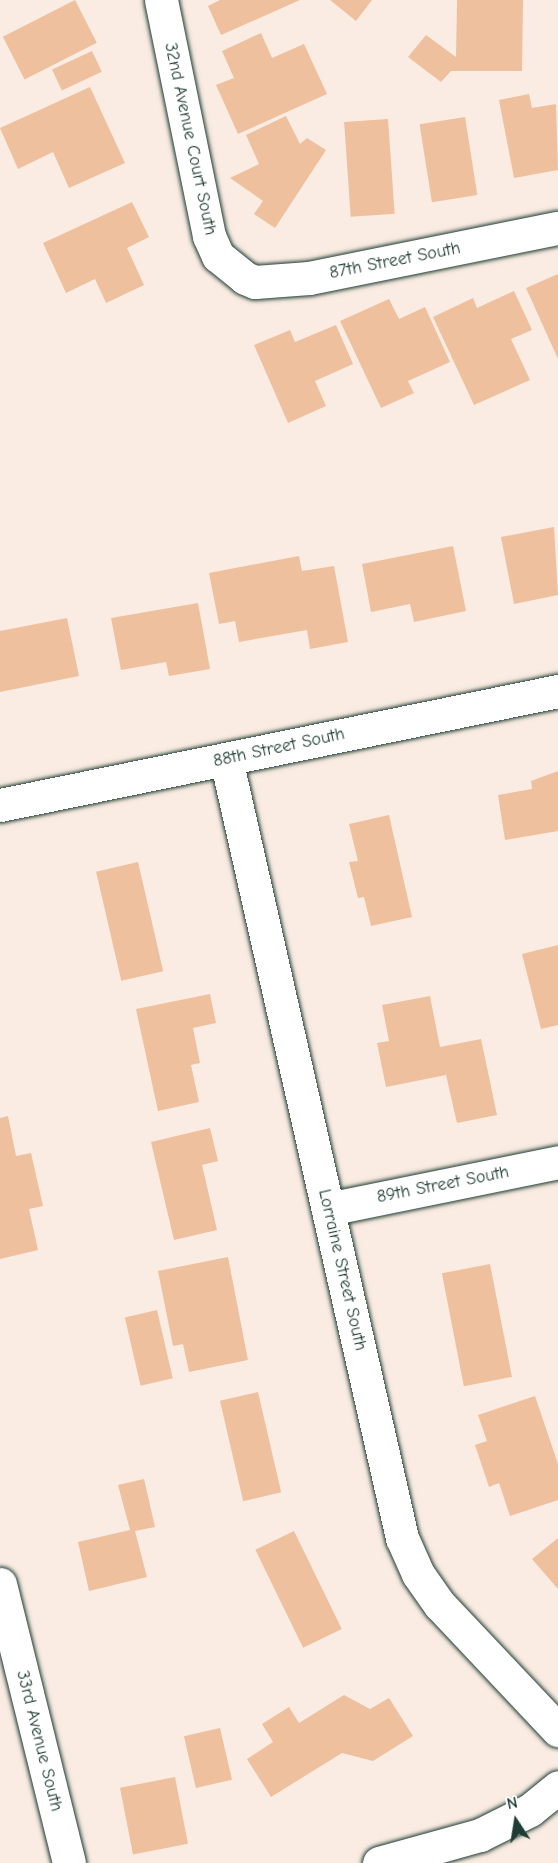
<!DOCTYPE html>
<html>
<head>
<meta charset="utf-8">
<style>
	body { margin:0 }
	#map { position:relative; width:558px; height:1863px; overflow:hidden; background:#faece2; font-family:"Comic Neue",sans-serif }
	div>[style] { position:absolute }
	.building>* { inset:0; background:#eec09e; transform-origin:0 0 }
	.roads { filter:drop-shadow(0 0 2px #1f3d34) drop-shadow(0 0 2px #1f3d34) }
	.street>* { height:33px; margin:-16.5px; padding:0 16.5px; transform-origin:16.5px; border-radius:16.5px; background:#fff }
	span { translate:-50% -50%; white-space:nowrap; text-align:center; line-height:1.15; -webkit-text-stroke:4.5px #fff; paint-order:stroke }
	.street-label { font-size:18px; color:#1f3d34 }
	.north { position:absolute; left:486px; top:1791px; width:60px; height:60px; -webkit-text-stroke:4px #fff; paint-order:stroke; rotate:348deg; font-size:16px; font-weight:700; line-height:24px; text-align:center; color:#1f3d34 }
	.north::after { content:''; display:block; margin:auto; width:21px; height:27px; background:#1f3d34; clip-path:polygon(50% 0,100% 100%,50% 72%,0 100%) }
</style>
</head>
<body>
<div id="map">
	<div class="building">
		<i style="left:75px;top:0;width:48px;height:81px;rotate:63deg"></i>
		<i style="clip-path:polygon(220px 0,300px 0,221px 35px,208px 6px)"></i>
		<i style="clip-path:polygon(330px 0,372px 0,356px 21px)"></i>
		<i style="clip-path:polygon(457px 0,523px 0,522px 71px,451px 71px,441px 82px,408px 57px,426px 35px,456px 57px)"></i>
		<i style="clip-path:polygon(261px 33px,272px 58px,304px 44px,327px 94px,238px 134px,216px 85px,234px 78px,222px 51px)"></i>
		<i style="left:92px;top:51px;width:23px;height:44px;rotate:65deg"></i>
		<i style="clip-path:polygon(90px 87px,125px 163px,69px 188px,53px 152px,18px 169px,0 128px)"></i>
		<i style="clip-path:polygon(529px 94px,532px 108px,556px 104px,558px 170px,514px 178px,499px 100px)"></i>
		<i style="clip-path:polygon(286px 116px,300px 144px,307px 138px,326px 150px,275px 228px,254px 214px,263px 201px,230px 178px,259px 164px,246px 135px)"></i>
		<i style="left:465px;top:117px;width:79px;height:46px;rotate:81deg"></i>
		<i style="left:388px;top:119px;width:95px;height:44px;rotate:86deg"></i>
		<i style="clip-path:polygon(132px 202px,149px 237px,127px 248px,144px 285px,106px 303px,95px 279px,66px 293px,43px 243px)"></i>
		<i style="clip-path:polygon(558px 274px,558px 359px,526px 288px)"></i>
		<i style="clip-path:polygon(514px 291px,532px 330px,511px 339px,530px 380px,474px 405px,433px 317px,473px 298px,477px 308px)"></i>
		<i style="clip-path:polygon(389px 299px,399px 319px,425px 307px,450px 362px,408px 381px,414px 393px,381px 408px,340px 321px)"></i>
		<i style="clip-path:polygon(336px 325px,353px 364px,315px 381px,326px 406px,288px 423px,254px 345px,290px 330px,295px 342px)"></i>
		<i style="clip-path:polygon(554px 527px,558px 595px,514px 604px,501px 537px)"></i>
		<i style="clip-path:polygon(453px 546px,466px 611px,414px 622px,410px 604px,371px 612px,362px 564px)"></i>
		<i style="clip-path:polygon(299px 556px,302px 571px,334px 566px,348px 642px,310px 649px,307px 630px,239px 642px,235px 621px,219px 624px,209px 573px)"></i>
		<i style="clip-path:polygon(198px 603px,210px 669px,169px 676px,166px 662px,121px 670px,111px 618px)"></i>
		<i style="clip-path:polygon(67px 618px,79px 676px,0 692px,0 631px)"></i>
		<i style="clip-path:polygon(558px 771px,558px 831px,505px 840px,498px 795px,532px 789px,531px 781px)"></i>
		<i style="clip-path:polygon(389px 815px,412px 917px,371px 926px,364px 897px,358px 898px,349px 862px,358px 861px,349px 824px)"></i>
		<i style="left:138px;top:862px;width:112px;height:43px;rotate:77deg"></i>
		<i style="clip-path:polygon(558px 945px,558px 1025px,541px 1029px,522px 954px)"></i>
		<i style="clip-path:polygon(210px 994px,216px 1023px,193px 1028px,200px 1063px,191px 1065px,199px 1102px,158px 1111px,136px 1009px)"></i>
		<i style="clip-path:polygon(430px 996px,440px 1047px,481px 1039px,497px 1115px,457px 1123px,446px 1075px,386px 1087px,377px 1043px,389px 1041px,382px 1005px)"></i>
		<i style="clip-path:polygon(8px 1116px,16px 1156px,31px 1153px,43px 1206px,29px 1209px,38px 1250px,0 1259px,0 1118px)"></i>
		<i style="clip-path:polygon(210px 1128px,218px 1161px,202px 1165px,217px 1230px,174px 1240px,151px 1142px)"></i>
		<i style="clip-path:polygon(228px 1257px,248px 1360px,189px 1372px,183px 1344px,173px 1346px,158px 1271px)"></i>
		<i style="left:490px;top:1264px;width:115px;height:49px;rotate:79deg"></i>
		<i style="left:157px;top:1310px;width:70px;height:33px;rotate:77deg"></i>
		<i style="left:258px;top:1392px;width:103px;height:39px;rotate:77deg"></i>
		<i style="clip-path:polygon(535px 1396px,558px 1464px,558px 1500px,510px 1516px,499px 1483px,489px 1487px,475px 1445px,487px 1441px,478px 1415px)"></i>
		<i style="clip-path:polygon(144px 1479px,155px 1527px,135px 1531px,147px 1577px,89px 1591px,78px 1542px,130px 1530px,118px 1485px)"></i>
		<i style="left:294px;top:1531px;width:109px;height:43px;rotate:64deg"></i>
		<i style="clip-path:polygon(558px 1538px,558px 1589px,532px 1559px)"></i>
		<i style="clip-path:polygon(344px 1695px,370px 1709px,389px 1698px,413px 1736px,373px 1761px,342px 1753px,271px 1797px,247px 1759px,273px 1742px,262px 1724px,289px 1707px,299px 1723px)"></i>
		<i style="left:220px;top:1728px;width:53px;height:37px;rotate:77deg"></i>
		<i style="left:175px;top:1777px;width:68px;height:56px;rotate:79deg"></i>
	</div>
	<div class="roads">
		<div class="street">
			<i style="left:161px;top:0;width:241px;rotate:78.5deg"></i>
			<i style="left:209px;top:236px;width:22px;rotate:66deg"></i>
			<i style="left:218px;top:256px;width:35px;rotate:39deg"></i>
			<i style="left:245px;top:278px;width:11px;rotate:22deg"></i>
			<i style="left:255px;top:282px;width:54px;rotate:-4.2deg"></i>
			<i style="left:309px;top:278px;width:254px;rotate:-11.4deg"></i>
			<i style="left:226px;top:759px;width:799px;rotate:77.27deg"></i>
			<i style="left:402px;top:1538px;width:39px;rotate:66deg"></i>
			<i style="left:418px;top:1574px;width:38px;rotate:55deg"></i>
			<i style="left:440px;top:1605px;width:172px;rotate:46.7deg"></i>
			<i style="left:0;top:805px;width:570px;rotate:-11.55deg"></i>
			<i style="left:328px;top:1209px;width:235px;rotate:-11.5deg"></i>
			<i style="left:0;top:1584px;width:287px;rotate:76.1deg"></i>
			<i style="left:379px;top:1863px;width:105px;rotate:-15.5deg"></i>
			<i style="left:480px;top:1835px;width:56px;rotate:-26.6deg"></i>
			<i style="left:530px;top:1810px;width:36px;rotate:-39deg"></i>
		</div>
	</div>
	<div class="street-label">
		<span style="left:190px;top:139px;rotate:78deg">32nd Avenue Court South</span>
		<span style="left:395px;top:261px;rotate:-11deg">87th Street South</span>
		<span style="left:279px;top:748px;rotate:-12deg">88th Street South</span>
		<span style="left:443px;top:1185px;rotate:-11deg">89th Street South</span>
		<span style="left:342px;top:1270px;rotate:77deg">Lorraine Street South</span>
		<span style="left:39px;top:1741px;rotate:76deg">33rd Avenue South</span>
	</div>
	<div class="north">N</div>
</div>
</body>
</html>
